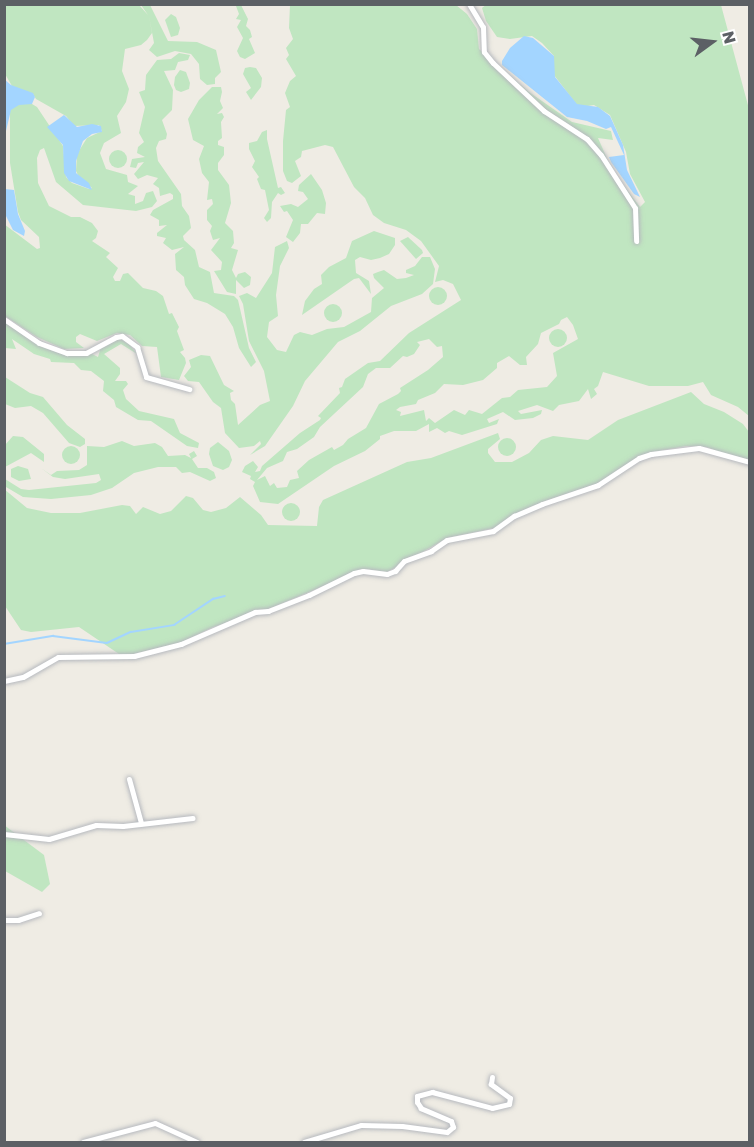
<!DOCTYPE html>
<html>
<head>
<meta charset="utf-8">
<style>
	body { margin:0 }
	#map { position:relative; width:754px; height:1147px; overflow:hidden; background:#efece4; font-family:"Golos Text",sans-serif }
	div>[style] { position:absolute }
	.green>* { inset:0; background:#c0e6c1 }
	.round { border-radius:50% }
	.water>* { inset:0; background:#a3d5ff }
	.stream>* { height:1.5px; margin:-0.75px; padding:0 0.75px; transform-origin:0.75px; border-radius:0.75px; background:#a3d5ff }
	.roads { filter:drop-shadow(0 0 2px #b6b9be) drop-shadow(0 0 2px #b6b9be) }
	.minor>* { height:5px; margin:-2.5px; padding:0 2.5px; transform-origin:2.5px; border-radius:2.5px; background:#fff }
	span { translate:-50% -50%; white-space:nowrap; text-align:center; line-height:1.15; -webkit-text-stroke:4.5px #fff; paint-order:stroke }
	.frame { position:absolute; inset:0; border:6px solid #5c6065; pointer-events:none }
	.north { position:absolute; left:682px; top:12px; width:60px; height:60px; -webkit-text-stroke:4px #fff; paint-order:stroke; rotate:75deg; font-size:16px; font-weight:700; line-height:24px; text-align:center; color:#5c6065 }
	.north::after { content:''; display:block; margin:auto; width:21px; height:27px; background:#5c6065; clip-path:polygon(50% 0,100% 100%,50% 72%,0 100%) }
</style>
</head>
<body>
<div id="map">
	<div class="green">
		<i style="clip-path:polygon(evenodd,487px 4px,721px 5px,749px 109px,749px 416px,738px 407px,711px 395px,703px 382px,688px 386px,649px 386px,603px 372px,598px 386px,594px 389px,597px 394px,591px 399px,588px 389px,579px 401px,559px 405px,553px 411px,537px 405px,518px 411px,521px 414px,542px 410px,541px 414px,533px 418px,515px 420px,503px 412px,487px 419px,489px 423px,499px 419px,497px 424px,462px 435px,449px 431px,445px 433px,437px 428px,429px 432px,429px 424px,416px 431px,394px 431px,380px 436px,380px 439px,365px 451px,334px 466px,278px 504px,260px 502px,253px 486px,255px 482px,250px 479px,251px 476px,242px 472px,245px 466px,253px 461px,258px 467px,255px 472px,260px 471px,262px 466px,300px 433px,320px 420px,321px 418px,318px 416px,340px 393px,339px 388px,342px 387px,345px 379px,368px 363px,380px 361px,409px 333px,461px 300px,453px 284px,443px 280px,435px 282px,439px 266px,421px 241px,406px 230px,384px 223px,373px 215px,365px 198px,354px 187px,333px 147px,325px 145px,302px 151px,301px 157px,295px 161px,301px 176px,292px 183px,287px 181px,283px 171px,283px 141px,286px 110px,290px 107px,285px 93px,290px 81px,296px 76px,286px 59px,289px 55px,286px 48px,293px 39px,289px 28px,290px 5px,456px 5px,467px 14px,477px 29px,479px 49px,529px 92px,572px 122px,611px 131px,613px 140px,598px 138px,612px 170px,640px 207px,645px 202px,630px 174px,626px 152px,610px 115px,594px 105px,581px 107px,577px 105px,554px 75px,554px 56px,542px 43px,532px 36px,510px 39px,497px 37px,486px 21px,482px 8px,487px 4px,567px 317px,573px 325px,578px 339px,553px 353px,557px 376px,547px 387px,518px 390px,510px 397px,502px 398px,482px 414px,469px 410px,465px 415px,454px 410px,435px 423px,429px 418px,426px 421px,424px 410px,400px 416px,401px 412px,396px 410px,400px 407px,416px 404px,418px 400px,435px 393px,444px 384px,463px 385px,483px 380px,497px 368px,497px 363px,509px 356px,520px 365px,527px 365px,526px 357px,538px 344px,541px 333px,559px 324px,561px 320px,567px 317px,487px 4px,429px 339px,437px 347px,442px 346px,443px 357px,428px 370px,400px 388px,401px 391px,398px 394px,379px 404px,366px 428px,348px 439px,343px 445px,334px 450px,332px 447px,309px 460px,297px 471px,299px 478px,290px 480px,287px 487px,277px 488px,274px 483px,270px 486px,265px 476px,257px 480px,267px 468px,283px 461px,287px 452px,297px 449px,314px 437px,320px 427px,363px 387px,368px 374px,376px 368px,390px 368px,403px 356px,407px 357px,414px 354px,420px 345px,417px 342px,429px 339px)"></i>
		<i style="clip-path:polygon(5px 5px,139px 5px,148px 15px,141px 5px,150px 5px,168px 41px,197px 42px,216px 50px,221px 72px,215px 78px,215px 84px,207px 85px,200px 79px,199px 64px,191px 54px,175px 51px,157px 57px,149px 50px,154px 43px,149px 16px,152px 33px,147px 40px,141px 45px,125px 49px,122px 71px,129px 89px,126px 102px,117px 116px,121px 133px,104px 143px,100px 153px,106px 169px,127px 175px,128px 182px,138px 186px,128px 194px,135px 196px,135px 204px,143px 201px,146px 193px,153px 191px,157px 201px,152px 207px,136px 211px,83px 205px,56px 182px,44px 148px,40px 150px,37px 158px,38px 183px,49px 206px,71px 217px,80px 217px,92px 223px,98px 231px,96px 238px,92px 241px,110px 253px,106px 257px,118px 268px,113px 277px,115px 281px,120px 281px,123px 274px,128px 273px,143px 288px,156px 291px,163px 296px,169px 314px,172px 313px,179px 327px,177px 331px,184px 350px,180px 352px,185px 358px,186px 363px,179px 380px,161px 377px,157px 347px,142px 346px,130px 335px,117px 333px,97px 341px,80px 334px,76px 337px,76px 342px,84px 348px,64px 349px,37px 337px,5px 316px,4px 224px,37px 249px,40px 248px,39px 237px,21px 220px,18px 212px,10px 163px,10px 110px,20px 103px,32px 104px,37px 107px,63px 146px,66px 177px,72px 183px,89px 189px,92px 188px,79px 177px,76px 171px,77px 154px,87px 138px,102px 131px,99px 125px,74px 126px,66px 116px,36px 99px,33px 94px,12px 86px,5px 74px)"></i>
		<i style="clip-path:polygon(231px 5px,241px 5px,248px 19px,246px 26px,250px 30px,252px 37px,249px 39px,255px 53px,245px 59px,240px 57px,237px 51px,243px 38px,237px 27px,241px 20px,236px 19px,239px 14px,236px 6px)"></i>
		<i style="clip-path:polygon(171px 14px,176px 17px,180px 28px,178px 35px,171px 37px,165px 20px)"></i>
		<i style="clip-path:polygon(179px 53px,190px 55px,188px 60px,178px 62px,175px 70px,164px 71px,173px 90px,172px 110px,162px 120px,167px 134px,166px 139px,159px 141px,156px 148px,158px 161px,181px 194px,182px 206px,189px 216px,191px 228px,183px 236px,184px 240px,195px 250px,199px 267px,210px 272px,214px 293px,234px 296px,238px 300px,249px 348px,256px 362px,251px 367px,239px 348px,233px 327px,225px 314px,207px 303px,194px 299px,185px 285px,184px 277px,176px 270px,175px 254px,184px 247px,172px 250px,163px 243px,166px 238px,157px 236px,157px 233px,167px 225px,159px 226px,159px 220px,150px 215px,153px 210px,173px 199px,173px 195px,170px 193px,160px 196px,159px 188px,153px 184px,158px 178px,147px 175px,138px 179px,134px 174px,144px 162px,138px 163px,136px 168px,130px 167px,132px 159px,145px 157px,137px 153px,138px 147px,144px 142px,139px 133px,145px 107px,139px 92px,145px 90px,146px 75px,157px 60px,171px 59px)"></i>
		<i style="clip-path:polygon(250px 67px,256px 68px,262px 78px,261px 87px,251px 100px,246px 92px,251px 88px,243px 74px,245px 68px)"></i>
		<i style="clip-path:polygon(180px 70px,186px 72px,190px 83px,189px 89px,181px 92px,176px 90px,174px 85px,175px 77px)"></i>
		<i style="clip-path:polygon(212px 87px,221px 87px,222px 92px,220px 101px,223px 108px,217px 114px,222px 113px,224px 117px,221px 122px,222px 138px,218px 141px,218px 145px,224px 147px,224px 155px,218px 163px,218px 170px,229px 185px,231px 203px,225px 223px,233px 231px,234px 243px,231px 248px,238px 250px,232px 270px,236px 278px,238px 274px,245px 272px,251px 277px,250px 285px,244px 288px,236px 280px,236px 294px,227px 292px,214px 271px,221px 270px,222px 262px,211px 250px,220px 238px,213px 240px,210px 231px,212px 226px,207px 220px,207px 210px,213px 204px,212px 199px,207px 200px,209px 182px,202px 173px,199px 159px,204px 146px,193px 140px,188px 119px,199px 100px)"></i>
		<i style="clip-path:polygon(267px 130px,267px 139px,278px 188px,281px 187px,285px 193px,281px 195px,278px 193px,272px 202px,271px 218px,267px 222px,264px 218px,269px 210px,265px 190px,261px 189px,257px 179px,259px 177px,252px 167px,255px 161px,249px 149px,249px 143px,257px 141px,262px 132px)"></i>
		<i class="round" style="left:109px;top:150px;width:18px;height:18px"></i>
		<i style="clip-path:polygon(311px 174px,322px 190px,326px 203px,325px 214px,317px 213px,308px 224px,301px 224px,300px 233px,293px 242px,286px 237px,293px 220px,287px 211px,284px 212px,280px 206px,291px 204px,298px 207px,308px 199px,303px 192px,298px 191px,299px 185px)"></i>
		<i style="clip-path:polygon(374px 231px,395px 238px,395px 245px,389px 254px,380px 258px,371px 260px,360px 257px,355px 260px,356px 273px,369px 281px,371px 294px,359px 278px,354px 279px,302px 315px,305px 301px,314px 289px,322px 284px,321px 275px,329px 267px,346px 258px,352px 241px)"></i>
		<i style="clip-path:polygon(408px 237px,422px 250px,423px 253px,416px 259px,400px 241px)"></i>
		<i style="clip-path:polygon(287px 241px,289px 248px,280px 266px,276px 295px,278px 316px,269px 322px,267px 337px,277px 350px,286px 352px,294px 335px,300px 332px,312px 335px,327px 329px,344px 327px,371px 312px,372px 298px,384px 288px,374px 278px,373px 274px,378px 272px,384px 270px,397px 279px,406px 278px,414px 275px,406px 273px,406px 270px,415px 266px,422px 257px,430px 257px,435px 269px,433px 284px,422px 294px,391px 306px,360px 331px,338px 342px,305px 381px,293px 406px,265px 446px,250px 455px,261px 444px,260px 441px,254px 446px,239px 448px,225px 433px,221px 408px,213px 402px,199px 382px,188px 381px,184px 376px,191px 367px,189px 360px,201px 355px,210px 356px,224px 385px,234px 391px,230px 393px,231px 400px,235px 404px,238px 425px,260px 405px,270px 401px,264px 371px,249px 341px,243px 304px,239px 296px,247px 293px,256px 298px,272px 273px,275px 247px)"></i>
		<i class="round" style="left:429px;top:287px;width:18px;height:18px"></i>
		<i class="round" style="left:324px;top:304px;width:18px;height:18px"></i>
		<i style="clip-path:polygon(4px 320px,39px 345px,67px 354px,92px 354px,98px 357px,101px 347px,116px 339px,120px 339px,129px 344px,137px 354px,121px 344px,104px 354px,120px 368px,120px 374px,115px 381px,126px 381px,128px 384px,123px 390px,126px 399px,139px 411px,174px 419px,180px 433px,199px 443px,198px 448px,187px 446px,151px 421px,138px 420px,116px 407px,114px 400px,103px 391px,104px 381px,91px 371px,81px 370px,74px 363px,51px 362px,50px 359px,34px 354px,12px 339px,16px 349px,5px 348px)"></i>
		<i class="round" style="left:549px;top:329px;width:18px;height:18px"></i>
		<i style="clip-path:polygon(5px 377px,30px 393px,43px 397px,67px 425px,85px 439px,85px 444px,80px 447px,69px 443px,43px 413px,31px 406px,15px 408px,5px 404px)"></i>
		<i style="clip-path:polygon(691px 392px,704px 404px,724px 412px,743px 424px,749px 432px,749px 461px,736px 459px,707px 447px,686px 446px,652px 452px,596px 484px,542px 502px,494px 528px,447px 538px,387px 572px,364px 569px,266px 610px,213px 627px,180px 643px,133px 654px,119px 654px,79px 627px,31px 632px,21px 630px,5px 606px,4px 489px,27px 508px,51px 513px,80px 513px,122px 505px,130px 506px,136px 514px,143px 507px,160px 514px,171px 511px,186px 496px,193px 498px,203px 510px,211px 512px,226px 508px,240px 497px,261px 515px,268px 525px,317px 526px,319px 507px,323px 500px,407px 462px,431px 458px,498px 433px,500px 439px,488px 449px,488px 453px,495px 462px,512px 462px,529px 453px,541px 440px,553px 436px,588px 440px,618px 420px)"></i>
		<i style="clip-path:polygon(13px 436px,23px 437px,44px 454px,44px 462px,31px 453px,5px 467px,5px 445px)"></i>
		<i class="round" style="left:498px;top:438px;width:18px;height:18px"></i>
		<i style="clip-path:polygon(122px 441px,134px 446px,155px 443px,162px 447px,168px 456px,185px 455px,191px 458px,189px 454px,194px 451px,197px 456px,192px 459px,198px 468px,207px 468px,214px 472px,216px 478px,210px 481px,190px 472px,182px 473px,176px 467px,158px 467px,134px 473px,112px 488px,91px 495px,51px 499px,23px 497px,6px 487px,5px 479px,21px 489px,29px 490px,96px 483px,101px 480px,99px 474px,65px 479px,53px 477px,41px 468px,51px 475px,57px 471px,79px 470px,87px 465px,87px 446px,104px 447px)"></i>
		<i style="clip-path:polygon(218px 442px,229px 451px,232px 460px,229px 467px,223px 470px,213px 466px,209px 454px,210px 448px)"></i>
		<i class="round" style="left:62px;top:446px;width:18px;height:18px"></i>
		<i style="clip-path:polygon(18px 466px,28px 469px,31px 479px,19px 481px,11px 477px,11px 469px)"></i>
		<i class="round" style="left:282px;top:503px;width:18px;height:18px"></i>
		<i style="clip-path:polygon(4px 825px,44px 855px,50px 884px,42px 892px,5px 871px)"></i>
	</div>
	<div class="water">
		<i style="clip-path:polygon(524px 36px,533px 38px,554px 56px,555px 77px,577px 104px,598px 107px,610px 116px,623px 145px,627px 170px,640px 197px,634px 194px,611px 162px,609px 157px,624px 155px,611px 127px,606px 129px,587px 121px,567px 117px,502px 65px,502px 61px,510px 48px)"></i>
		<i style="clip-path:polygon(4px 79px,11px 85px,33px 93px,35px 97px,32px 104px,19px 105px,11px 110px,6px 131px)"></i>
		<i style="clip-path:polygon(64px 115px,77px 127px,92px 124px,101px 126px,102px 132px,92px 134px,83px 141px,76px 161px,76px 173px,89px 183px,92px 190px,69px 181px,64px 173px,63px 145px,47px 127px)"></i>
		<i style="clip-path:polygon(5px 189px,14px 190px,18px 214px,25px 231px,24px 236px,13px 230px,5px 214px)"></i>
	</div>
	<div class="stream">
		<i style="left:4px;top:644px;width:50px;rotate:-9.3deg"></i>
		<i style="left:53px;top:636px;width:54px;rotate:7.4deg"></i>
		<i style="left:107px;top:643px;width:26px;rotate:-25deg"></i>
		<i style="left:131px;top:632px;width:44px;rotate:-9.2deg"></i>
		<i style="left:174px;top:625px;width:47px;rotate:-33.7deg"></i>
		<i style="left:213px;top:599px;width:12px;rotate:-14deg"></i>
	</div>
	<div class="roads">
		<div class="minor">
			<i style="left:469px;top:4px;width:27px;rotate:59deg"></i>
			<i style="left:483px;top:27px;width:25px;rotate:88deg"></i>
			<i style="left:484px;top:52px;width:14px;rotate:51deg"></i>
			<i style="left:493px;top:63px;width:70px;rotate:43.3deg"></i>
			<i style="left:544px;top:111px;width:51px;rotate:33.1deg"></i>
			<i style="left:587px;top:139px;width:21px;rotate:49deg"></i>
			<i style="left:601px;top:155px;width:63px;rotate:57.3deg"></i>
			<i style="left:635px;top:208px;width:33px;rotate:88deg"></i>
			<i style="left:4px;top:319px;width:42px;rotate:34.4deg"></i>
			<i style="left:39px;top:343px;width:30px;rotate:20deg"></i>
			<i style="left:67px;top:353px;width:19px"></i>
			<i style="left:86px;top:353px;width:34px;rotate:-28deg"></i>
			<i style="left:116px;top:337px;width:6px;rotate:-9deg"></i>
			<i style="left:122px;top:336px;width:19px;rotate:36deg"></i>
			<i style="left:137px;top:347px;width:31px;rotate:73deg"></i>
			<i style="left:146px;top:377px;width:45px;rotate:15.6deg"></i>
			<i style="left:4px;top:681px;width:19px;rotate:-12deg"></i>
			<i style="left:23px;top:677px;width:40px;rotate:-29.7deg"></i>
			<i style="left:58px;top:657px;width:76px;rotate:-0.8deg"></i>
			<i style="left:134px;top:656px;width:49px;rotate:-14.3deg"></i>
			<i style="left:181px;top:644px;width:81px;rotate:-23.4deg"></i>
			<i style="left:255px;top:612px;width:13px;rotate:-4deg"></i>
			<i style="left:268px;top:611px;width:44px;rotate:-21.3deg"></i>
			<i style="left:309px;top:595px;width:50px;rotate:-26.1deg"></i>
			<i style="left:354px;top:573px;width:9px;rotate:-13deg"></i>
			<i style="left:363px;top:571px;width:24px;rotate:7deg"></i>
			<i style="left:387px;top:574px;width:9px;rotate:-21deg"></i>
			<i style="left:395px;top:571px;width:13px;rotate:-48deg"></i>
			<i style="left:404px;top:561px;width:29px;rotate:-20deg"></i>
			<i style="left:431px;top:551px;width:19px;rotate:-35deg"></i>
			<i style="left:447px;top:540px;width:47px;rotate:-11.1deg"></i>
			<i style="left:493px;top:531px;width:26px;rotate:-36deg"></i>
			<i style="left:514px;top:516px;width:30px;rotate:-23deg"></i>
			<i style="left:542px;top:504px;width:59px;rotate:-18.7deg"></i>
			<i style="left:598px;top:485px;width:49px;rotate:-33.4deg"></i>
			<i style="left:639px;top:458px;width:13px;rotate:-18deg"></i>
			<i style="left:651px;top:454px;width:48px;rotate:-7.1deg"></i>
			<i style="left:699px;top:448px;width:53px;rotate:15.4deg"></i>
			<i style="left:129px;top:779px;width:46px;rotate:74.7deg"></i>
			<i style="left:4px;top:834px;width:45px;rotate:6.3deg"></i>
			<i style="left:49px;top:839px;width:49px;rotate:-16.6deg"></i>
			<i style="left:96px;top:825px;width:27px;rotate:2deg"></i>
			<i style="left:123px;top:826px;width:70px;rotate:-6.5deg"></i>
			<i style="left:4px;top:920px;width:14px"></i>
			<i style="left:18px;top:920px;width:22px;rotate:-18deg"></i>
			<i style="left:83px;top:1142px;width:74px;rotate:-14.8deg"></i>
			<i style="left:155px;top:1123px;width:46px;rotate:24.3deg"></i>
			<i style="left:304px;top:1142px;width:59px;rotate:-16.6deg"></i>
			<i style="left:361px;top:1125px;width:41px;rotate:1.4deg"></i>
			<i style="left:402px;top:1126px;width:45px;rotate:7.6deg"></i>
			<i style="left:447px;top:1132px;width:8px;rotate:-40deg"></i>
			<i style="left:453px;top:1127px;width:6px;rotate:-108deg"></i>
			<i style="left:451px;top:1121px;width:33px;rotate:-157deg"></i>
			<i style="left:421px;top:1108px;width:7px;rotate:-124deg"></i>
			<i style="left:417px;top:1102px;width:6px;rotate:-90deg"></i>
			<i style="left:417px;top:1096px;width:16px;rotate:-15deg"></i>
			<i style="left:432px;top:1092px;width:62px;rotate:14.9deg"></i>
			<i style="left:492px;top:1108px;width:17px;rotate:-13deg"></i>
			<i style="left:509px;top:1104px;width:6px;rotate:-81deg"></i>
			<i style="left:510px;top:1098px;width:24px;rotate:-144deg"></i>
			<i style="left:491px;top:1084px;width:7px;rotate:-82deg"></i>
		</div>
	</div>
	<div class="frame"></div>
	<div class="north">N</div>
</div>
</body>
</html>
